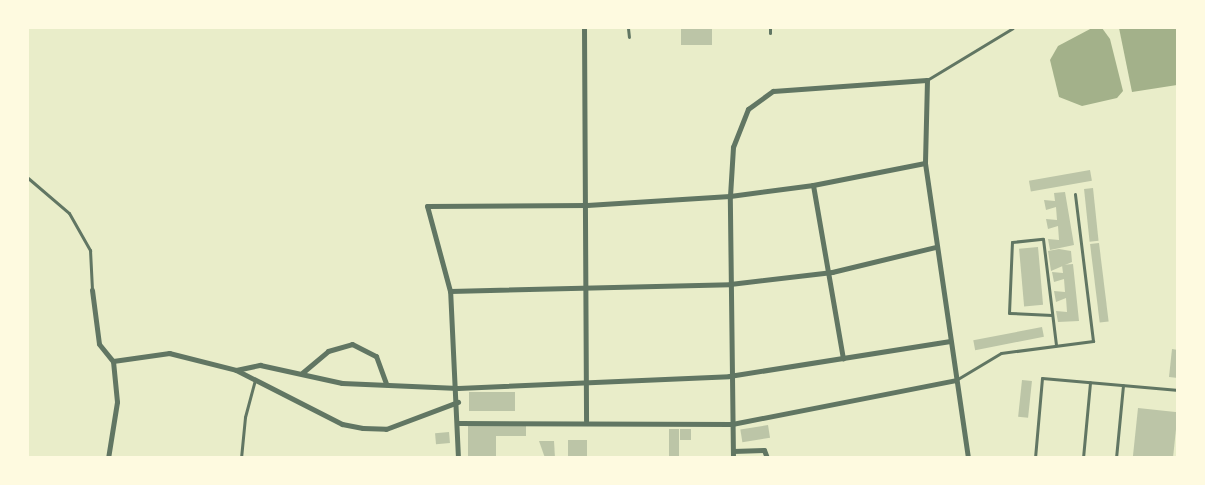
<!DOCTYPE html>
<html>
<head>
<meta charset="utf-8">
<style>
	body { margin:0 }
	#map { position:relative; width:1205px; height:485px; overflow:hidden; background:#e9edc9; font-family:"Golos Text",sans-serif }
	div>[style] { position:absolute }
	.water>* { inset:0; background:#a3b18a }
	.building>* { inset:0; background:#bcc5a7; transform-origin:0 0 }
	.service>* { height:3px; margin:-1.5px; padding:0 1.5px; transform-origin:1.5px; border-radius:1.5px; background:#617663 }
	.minor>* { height:5px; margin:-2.5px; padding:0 2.5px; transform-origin:2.5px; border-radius:2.5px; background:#617663 }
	span { translate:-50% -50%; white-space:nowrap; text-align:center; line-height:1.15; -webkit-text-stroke:4px #fefae0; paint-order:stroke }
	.frame { position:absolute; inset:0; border:29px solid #fefae0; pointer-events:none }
</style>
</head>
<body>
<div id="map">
	<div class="water">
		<i style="clip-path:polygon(1092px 28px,1102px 28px,1110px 39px,1123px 91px,1117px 98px,1082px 106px,1059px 97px,1050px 60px,1058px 46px)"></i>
		<i style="clip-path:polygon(1119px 28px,1177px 28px,1177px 85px,1132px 92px)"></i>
	</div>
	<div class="building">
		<i style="left:681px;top:28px;width:31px;height:17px"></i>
		<i style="left:1090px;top:170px;width:11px;height:62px;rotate:80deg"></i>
		<i style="left:1093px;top:188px;width:53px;height:9px;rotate:84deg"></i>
		<i style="clip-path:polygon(1065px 192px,1074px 245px,1050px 250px,1048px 239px,1059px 240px,1058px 226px,1048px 229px,1046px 219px,1057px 220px,1056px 207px,1046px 210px,1044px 200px,1055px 201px,1054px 193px)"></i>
		<i style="left:1099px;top:243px;width:79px;height:9px;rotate:83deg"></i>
		<i style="left:1038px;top:247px;width:58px;height:19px;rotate:85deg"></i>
		<i style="clip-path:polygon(1059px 249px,1071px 251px,1072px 262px,1051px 271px,1048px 251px)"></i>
		<i style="clip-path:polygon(1073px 264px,1079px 321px,1058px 322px,1056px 311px,1067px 312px,1066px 298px,1056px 302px,1054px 291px,1065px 292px,1064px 279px,1054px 282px,1052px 272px,1063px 273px,1062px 265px)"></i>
		<i style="left:1042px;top:327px;width:10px;height:70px;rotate:79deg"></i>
		<i style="clip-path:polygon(1172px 349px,1178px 350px,1178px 378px,1169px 377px)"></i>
		<i style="left:1022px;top:380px;width:10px;height:37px;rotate:6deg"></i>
		<i style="left:469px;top:392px;width:46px;height:19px"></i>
		<i style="left:1138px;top:408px;width:40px;height:50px;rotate:6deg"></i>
		<i style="clip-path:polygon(468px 425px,526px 426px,526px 436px,496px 436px,496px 458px,468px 458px)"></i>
		<i style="left:768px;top:425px;width:13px;height:28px;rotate:81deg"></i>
		<i style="left:669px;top:429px;width:10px;height:29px"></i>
		<i style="left:680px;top:429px;width:11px;height:11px"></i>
		<i style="left:449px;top:432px;width:11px;height:14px;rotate:85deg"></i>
		<i style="left:568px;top:440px;width:19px;height:18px"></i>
		<i style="clip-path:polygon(539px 441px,554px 441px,555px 458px,545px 458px)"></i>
	</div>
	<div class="service">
		<i style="left:628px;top:28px;width:9px;rotate:84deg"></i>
		<i style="left:770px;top:28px;width:5px;rotate:90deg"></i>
		<i style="left:927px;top:80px;width:100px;rotate:-31.2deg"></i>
		<i style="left:28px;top:178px;width:54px;rotate:40.5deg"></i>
		<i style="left:69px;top:213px;width:43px;rotate:60.4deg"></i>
		<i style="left:90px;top:250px;width:40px;rotate:87.1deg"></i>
		<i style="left:1052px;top:315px;width:43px;rotate:-177.3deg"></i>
		<i style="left:1009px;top:313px;width:71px;rotate:-87.6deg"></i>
		<i style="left:1012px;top:242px;width:31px;rotate:-6deg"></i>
		<i style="left:1043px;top:239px;width:107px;rotate:83deg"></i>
		<i style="left:956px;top:380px;width:52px;rotate:-31deg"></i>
		<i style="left:1001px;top:353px;width:93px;rotate:-7.4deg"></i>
		<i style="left:1093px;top:341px;width:148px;rotate:-97deg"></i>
		<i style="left:241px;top:458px;width:41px;rotate:-84.4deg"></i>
		<i style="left:245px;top:417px;width:38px;rotate:-75deg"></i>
		<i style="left:1035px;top:458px;width:80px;rotate:-85deg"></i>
		<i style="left:1042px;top:378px;width:137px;rotate:5deg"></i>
		<i style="left:1083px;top:458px;width:76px;rotate:-84.7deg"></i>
		<i style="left:1116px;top:458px;width:73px;rotate:-84.5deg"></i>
	</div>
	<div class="minor">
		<i style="left:584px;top:28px;width:393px;rotate:89.7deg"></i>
		<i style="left:813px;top:185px;width:176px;rotate:80.2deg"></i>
		<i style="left:92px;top:290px;width:54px;rotate:82.6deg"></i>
		<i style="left:99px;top:344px;width:22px;rotate:51deg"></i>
		<i style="left:113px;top:361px;width:41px;rotate:84.4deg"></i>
		<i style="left:117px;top:402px;width:57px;rotate:99.1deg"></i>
		<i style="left:450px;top:291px;width:280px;rotate:-1.4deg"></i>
		<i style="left:730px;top:284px;width:103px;rotate:-6.7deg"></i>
		<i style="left:832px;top:272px;width:106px;rotate:-13.6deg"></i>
		<i style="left:113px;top:361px;width:57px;rotate:-8.1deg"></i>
		<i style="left:169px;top:353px;width:69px;rotate:14.2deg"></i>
		<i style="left:236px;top:370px;width:119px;rotate:27deg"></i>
		<i style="left:342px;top:424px;width:21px;rotate:11deg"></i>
		<i style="left:363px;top:428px;width:23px;rotate:2deg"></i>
		<i style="left:386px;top:429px;width:77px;rotate:-20.6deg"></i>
		<i style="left:236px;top:370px;width:25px;rotate:-12deg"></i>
		<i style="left:260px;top:365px;width:84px;rotate:12.4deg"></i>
		<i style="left:342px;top:383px;width:116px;rotate:2.5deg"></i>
		<i style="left:458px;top:388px;width:271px;rotate:-2.5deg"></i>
		<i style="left:729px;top:376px;width:224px;rotate:-9deg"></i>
		<i style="left:302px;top:373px;width:34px;rotate:-40deg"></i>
		<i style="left:328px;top:351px;width:25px;rotate:-16deg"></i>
		<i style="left:352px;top:344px;width:27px;rotate:27deg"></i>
		<i style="left:376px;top:356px;width:30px;rotate:70deg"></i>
		<i style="left:459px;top:423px;width:273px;rotate:0.2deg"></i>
		<i style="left:732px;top:424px;width:228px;rotate:-11.1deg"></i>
		<i style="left:733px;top:451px;width:31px;rotate:-2deg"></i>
		<i style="left:764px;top:450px;width:9px;rotate:69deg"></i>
		<i style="left:458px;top:458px;width:167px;rotate:-92.7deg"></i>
		<i style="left:450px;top:291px;width:88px;rotate:-105.1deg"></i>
		<i style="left:427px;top:206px;width:160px;rotate:-0.4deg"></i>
		<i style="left:587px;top:205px;width:143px;rotate:-3.6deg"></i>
		<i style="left:730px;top:196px;width:84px;rotate:-7.5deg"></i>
		<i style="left:813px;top:185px;width:114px;rotate:-11.1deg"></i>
		<i style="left:733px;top:458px;width:262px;rotate:-90.7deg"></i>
		<i style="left:730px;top:196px;width:49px;rotate:-86.5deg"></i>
		<i style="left:733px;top:147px;width:41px;rotate:-68.5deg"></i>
		<i style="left:748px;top:109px;width:31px;rotate:-36deg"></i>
		<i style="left:773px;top:91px;width:154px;rotate:-4.1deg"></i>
		<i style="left:927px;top:80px;width:83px;rotate:91.4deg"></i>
		<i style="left:925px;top:163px;width:298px;rotate:81.7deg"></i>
	</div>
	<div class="frame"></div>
</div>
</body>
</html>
